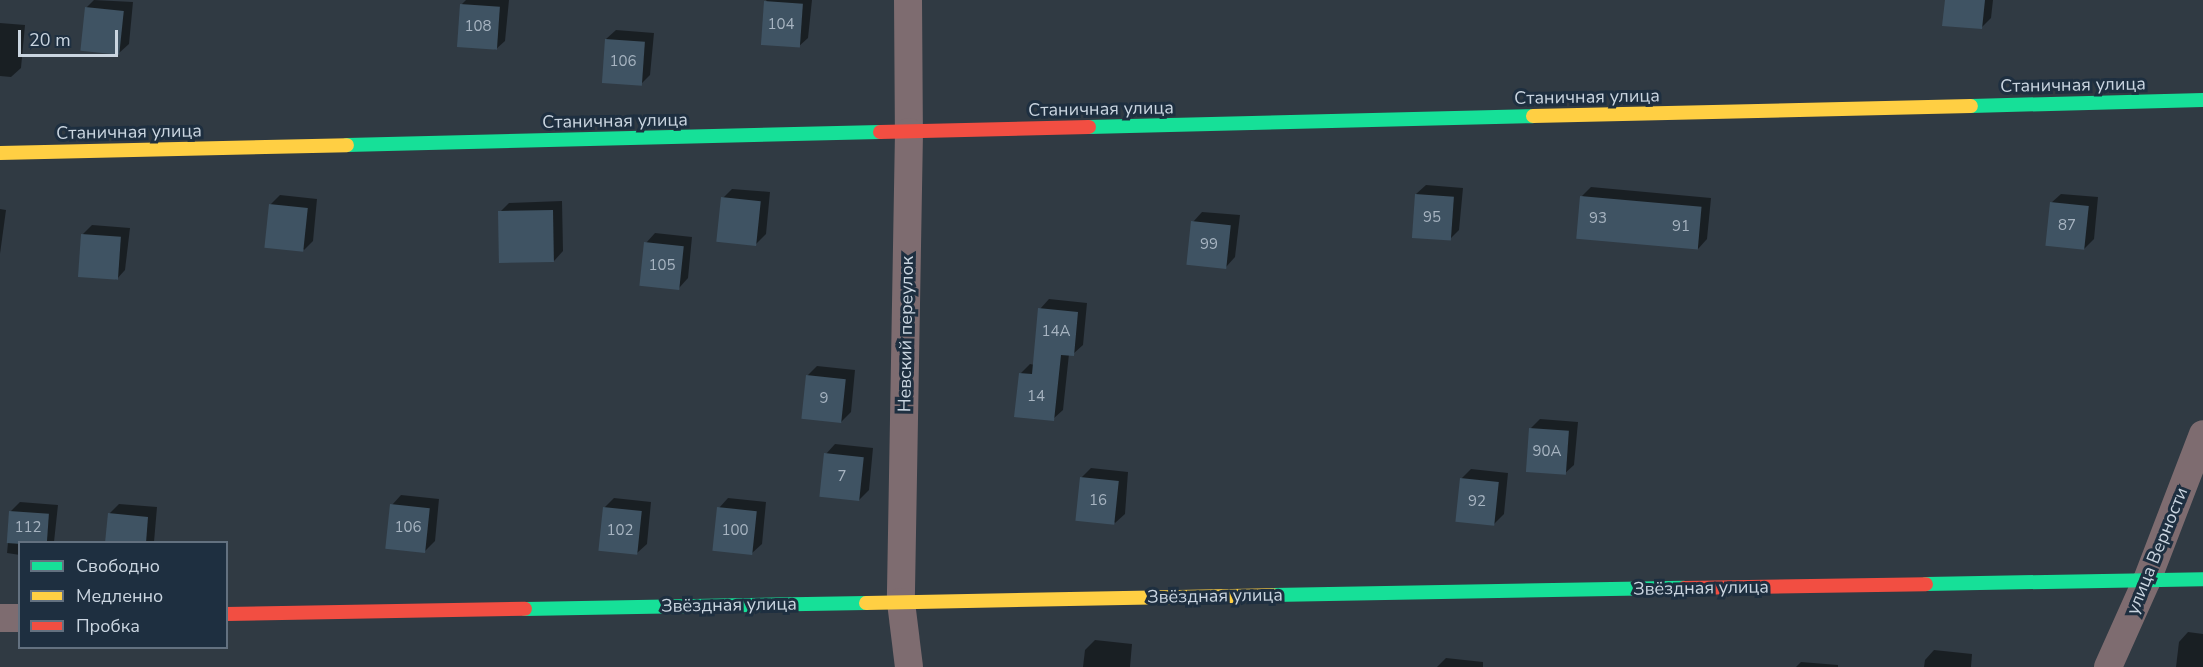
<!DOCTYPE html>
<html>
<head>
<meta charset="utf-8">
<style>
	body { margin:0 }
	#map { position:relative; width:2203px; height:667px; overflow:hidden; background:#303a43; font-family:"Nunito Sans",sans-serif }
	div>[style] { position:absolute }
	.shadow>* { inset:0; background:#0007 }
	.building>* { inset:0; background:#3f5363; transform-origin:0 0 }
	.street>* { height:28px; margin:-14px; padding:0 14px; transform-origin:14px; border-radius:14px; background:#7e6c70 }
	.fast>* { height:14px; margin:-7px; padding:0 7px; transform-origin:7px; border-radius:7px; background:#16e098 }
	.slow>* { height:14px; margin:-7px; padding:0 7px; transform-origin:7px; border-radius:7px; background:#ffcf43 }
	.jam>* { height:14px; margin:-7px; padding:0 7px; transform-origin:7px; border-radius:7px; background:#f24e42 }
	span { translate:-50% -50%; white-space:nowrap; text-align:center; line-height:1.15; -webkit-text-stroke:6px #1e2f40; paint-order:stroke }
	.number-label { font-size:15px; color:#a7b4c1 }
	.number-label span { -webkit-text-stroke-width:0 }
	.street-label { font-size:18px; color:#cad5e0 }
	.legend { position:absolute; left:18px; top:541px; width:210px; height:108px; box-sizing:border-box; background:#1e2f40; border:2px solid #637180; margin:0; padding:8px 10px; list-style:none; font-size:18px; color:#cad5e0 }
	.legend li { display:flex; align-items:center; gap:12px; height:30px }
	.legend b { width:30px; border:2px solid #637180 }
	.scale { position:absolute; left:18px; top:30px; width:100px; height:27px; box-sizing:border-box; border:3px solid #cad5e0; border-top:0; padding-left:8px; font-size:18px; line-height:21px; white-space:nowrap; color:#cad5e0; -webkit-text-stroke:4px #1e2f40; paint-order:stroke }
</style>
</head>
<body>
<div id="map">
	<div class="shadow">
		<i style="clip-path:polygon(94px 0,133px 2px,129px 44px,119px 53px,86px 8px)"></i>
		<i style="clip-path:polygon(466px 0,509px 0,505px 41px,495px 50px,462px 4px)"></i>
		<i style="clip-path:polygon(766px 0,812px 0,808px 38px,798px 47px)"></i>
		<i style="clip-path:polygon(1946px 0,1993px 0,1991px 18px,1981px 28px)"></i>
		<i style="clip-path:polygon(0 23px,25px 25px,21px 68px,11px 77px,0 76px)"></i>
		<i style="clip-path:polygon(616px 30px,654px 33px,650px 75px,640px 85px,606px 39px)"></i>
		<i style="clip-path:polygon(1426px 185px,1463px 188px,1459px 230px,1449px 240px,1416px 194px)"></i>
		<i style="clip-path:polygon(1591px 187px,1711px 198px,1707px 239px,1698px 249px,1582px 196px)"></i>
		<i style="clip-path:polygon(732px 189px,770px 192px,766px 234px,756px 244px,723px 198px)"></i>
		<i style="clip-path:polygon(2061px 194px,2098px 197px,2094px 239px,2084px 249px,2051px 203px)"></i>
		<i style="clip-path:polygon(280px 195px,317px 199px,313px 241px,304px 250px,270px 205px)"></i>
		<i style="clip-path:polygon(562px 201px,563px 251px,554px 261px,500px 212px,509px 203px)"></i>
		<i style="clip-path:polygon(0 209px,6px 210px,0 254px)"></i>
		<i style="clip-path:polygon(1202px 212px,1240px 215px,1235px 257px,1226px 267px,1193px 222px)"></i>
		<i style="clip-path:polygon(92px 225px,130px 228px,125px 270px,116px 280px,83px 234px)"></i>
		<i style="clip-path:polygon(655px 233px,692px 237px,688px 278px,679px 288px,646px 243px)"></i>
		<i style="clip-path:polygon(1049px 299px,1087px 303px,1083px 345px,1073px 354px,1069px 354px,1063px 410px,1053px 419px,1020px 374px,1030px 364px,1035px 365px,1040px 309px)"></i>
		<i style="clip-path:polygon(817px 366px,855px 370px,851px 412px,841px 422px,807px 376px)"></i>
		<i style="clip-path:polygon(1540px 419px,1578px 422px,1574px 465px,1564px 474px,1531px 428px)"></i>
		<i style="clip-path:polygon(835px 444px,873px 448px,869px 490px,859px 500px,826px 454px)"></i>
		<i style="clip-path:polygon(1091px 468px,1128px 472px,1125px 514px,1115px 523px,1081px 478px)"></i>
		<i style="clip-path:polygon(1471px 469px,1508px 473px,1504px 514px,1494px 524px,1461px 479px)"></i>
		<i style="clip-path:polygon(401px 495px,439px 499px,435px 541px,425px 551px,392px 505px)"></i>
		<i style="clip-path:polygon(614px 498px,651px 502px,647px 544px,637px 553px,604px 508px)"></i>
		<i style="clip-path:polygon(728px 498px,766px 502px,762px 544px,752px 553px,719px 508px)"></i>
		<i style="clip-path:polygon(20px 502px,58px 505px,54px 542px,20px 542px,20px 555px,7px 553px,11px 511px)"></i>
		<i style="clip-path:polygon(119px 504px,157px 507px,154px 542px,107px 542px,110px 513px)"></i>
		<i style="clip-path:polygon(2188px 632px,2203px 634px,2203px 667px,2176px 667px,2179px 642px)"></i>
		<i style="clip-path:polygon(1095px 640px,1132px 644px,1130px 667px,1083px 667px,1085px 650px)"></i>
		<i style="clip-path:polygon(1934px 650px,1972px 654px,1971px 667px,1924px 667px,1925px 660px)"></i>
		<i style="clip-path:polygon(1446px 658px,1483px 662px,1483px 667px,1437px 667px)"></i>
		<i style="clip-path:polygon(1801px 662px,1838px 665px,1838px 667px,1796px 667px)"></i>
	</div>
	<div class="building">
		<i style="clip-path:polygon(1945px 0,1985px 0,1982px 29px,1942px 26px)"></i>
		<i style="left:764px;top:1px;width:39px;height:44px;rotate:4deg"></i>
		<i style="left:460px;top:4px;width:40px;height:43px;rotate:4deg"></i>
		<i style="left:85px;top:7px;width:39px;height:44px;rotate:6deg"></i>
		<i style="left:605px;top:39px;width:40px;height:44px;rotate:4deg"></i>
		<i style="left:1415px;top:194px;width:39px;height:44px;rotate:4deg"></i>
		<i style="left:1580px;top:196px;width:122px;height:43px;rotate:5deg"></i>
		<i style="left:721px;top:197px;width:40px;height:45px;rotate:6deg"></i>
		<i style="left:2050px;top:202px;width:39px;height:44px;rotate:6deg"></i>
		<i style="left:269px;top:204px;width:39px;height:44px;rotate:6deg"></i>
		<i style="left:553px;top:210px;width:52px;height:55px;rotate:89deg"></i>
		<i style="left:1191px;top:221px;width:40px;height:44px;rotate:6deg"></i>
		<i style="left:81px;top:234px;width:40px;height:43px;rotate:4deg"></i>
		<i style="left:644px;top:242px;width:40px;height:44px;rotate:6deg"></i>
		<i style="clip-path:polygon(1038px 308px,1078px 312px,1074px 356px,1061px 355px,1054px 421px,1014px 417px,1019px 373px,1032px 374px)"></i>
		<i style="left:806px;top:375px;width:40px;height:44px;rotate:6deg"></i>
		<i style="left:1529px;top:428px;width:40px;height:44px;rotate:4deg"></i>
		<i style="left:824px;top:453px;width:40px;height:44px;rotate:6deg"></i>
		<i style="left:1080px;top:477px;width:39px;height:44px;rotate:6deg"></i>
		<i style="left:1460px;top:478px;width:39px;height:44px;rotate:6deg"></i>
		<i style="left:390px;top:504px;width:40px;height:45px;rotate:6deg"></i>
		<i style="left:603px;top:507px;width:39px;height:44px;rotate:6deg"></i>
		<i style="left:717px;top:507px;width:40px;height:44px;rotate:6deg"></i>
		<i style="left:9px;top:511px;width:40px;height:32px;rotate:4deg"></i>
		<i style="clip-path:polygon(108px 513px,148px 517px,146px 543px,105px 543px)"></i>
	</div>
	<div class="street">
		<i style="left:908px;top:0;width:132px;rotate:89.6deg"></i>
		<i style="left:909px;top:132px;width:470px;rotate:91deg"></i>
		<i style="left:901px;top:602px;width:65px;rotate:83deg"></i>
		<i style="left:0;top:618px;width:20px"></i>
		<i style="left:2108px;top:667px;width:95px;rotate:-65.9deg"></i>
		<i style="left:2147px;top:580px;width:156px;rotate:-69deg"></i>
	</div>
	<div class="fast">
		<i style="left:1971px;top:106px;width:232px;rotate:-1.5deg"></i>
		<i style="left:1089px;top:127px;width:444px;rotate:-1.4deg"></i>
		<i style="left:347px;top:145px;width:533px;rotate:-1.4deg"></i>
		<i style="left:1926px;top:584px;width:277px;rotate:-1deg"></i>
		<i style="left:1273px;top:595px;width:411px;rotate:-1deg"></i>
		<i style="left:525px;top:609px;width:341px;rotate:-1deg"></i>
	</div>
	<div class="slow">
		<i style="left:1533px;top:116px;width:438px;rotate:-1.3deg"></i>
		<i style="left:0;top:153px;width:347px;rotate:-1.3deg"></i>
		<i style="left:866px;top:603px;width:407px;rotate:-1.1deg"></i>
	</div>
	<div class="jam">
		<i style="left:880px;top:132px;width:209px;rotate:-1.4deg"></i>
		<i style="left:1684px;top:588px;width:242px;rotate:-0.9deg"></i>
		<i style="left:226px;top:614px;width:299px;rotate:-1deg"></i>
	</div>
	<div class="number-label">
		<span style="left:781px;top:25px">104</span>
		<span style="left:478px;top:27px">108</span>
		<span style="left:623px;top:62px">106</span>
		<span style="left:1432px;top:218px">95</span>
		<span style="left:1598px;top:219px">93</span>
		<span style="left:2067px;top:226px">87</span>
		<span style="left:1681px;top:227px">91</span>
		<span style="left:1209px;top:245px">99</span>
		<span style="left:662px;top:266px">105</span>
		<span style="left:1056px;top:332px">14А</span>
		<span style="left:1036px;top:397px">14</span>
		<span style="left:824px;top:399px">9</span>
		<span style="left:1547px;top:452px">90А</span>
		<span style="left:842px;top:477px">7</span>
		<span style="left:1098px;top:501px">16</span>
		<span style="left:1477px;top:502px">92</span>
		<span style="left:28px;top:528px">112</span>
		<span style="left:408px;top:528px">106</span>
		<span style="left:620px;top:531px">102</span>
		<span style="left:735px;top:531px">100</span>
	</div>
	<div class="street-label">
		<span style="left:2073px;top:85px;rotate:-1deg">Станичная улица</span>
		<span style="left:1587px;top:97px;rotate:-1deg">Станичная улица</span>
		<span style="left:1101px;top:109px;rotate:-1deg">Станичная улица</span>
		<span style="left:615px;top:121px;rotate:-1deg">Станичная улица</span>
		<span style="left:129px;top:132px;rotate:-1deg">Станичная улица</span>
		<span style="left:906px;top:334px;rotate:-89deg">Невский переулок</span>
		<span style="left:2157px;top:551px;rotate:-68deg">улица Верности</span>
		<span style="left:1701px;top:588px;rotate:-1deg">Звёздная улица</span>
		<span style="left:1215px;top:596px;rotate:-1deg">Звёздная улица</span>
		<span style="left:729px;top:605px;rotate:-1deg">Звёздная улица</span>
	</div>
	<ul class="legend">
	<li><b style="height:8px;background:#16e098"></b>Свободно</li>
	<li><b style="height:8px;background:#ffcf43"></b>Медленно</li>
	<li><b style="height:8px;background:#f24e42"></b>Пробка</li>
	</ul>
	<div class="scale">20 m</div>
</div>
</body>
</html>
